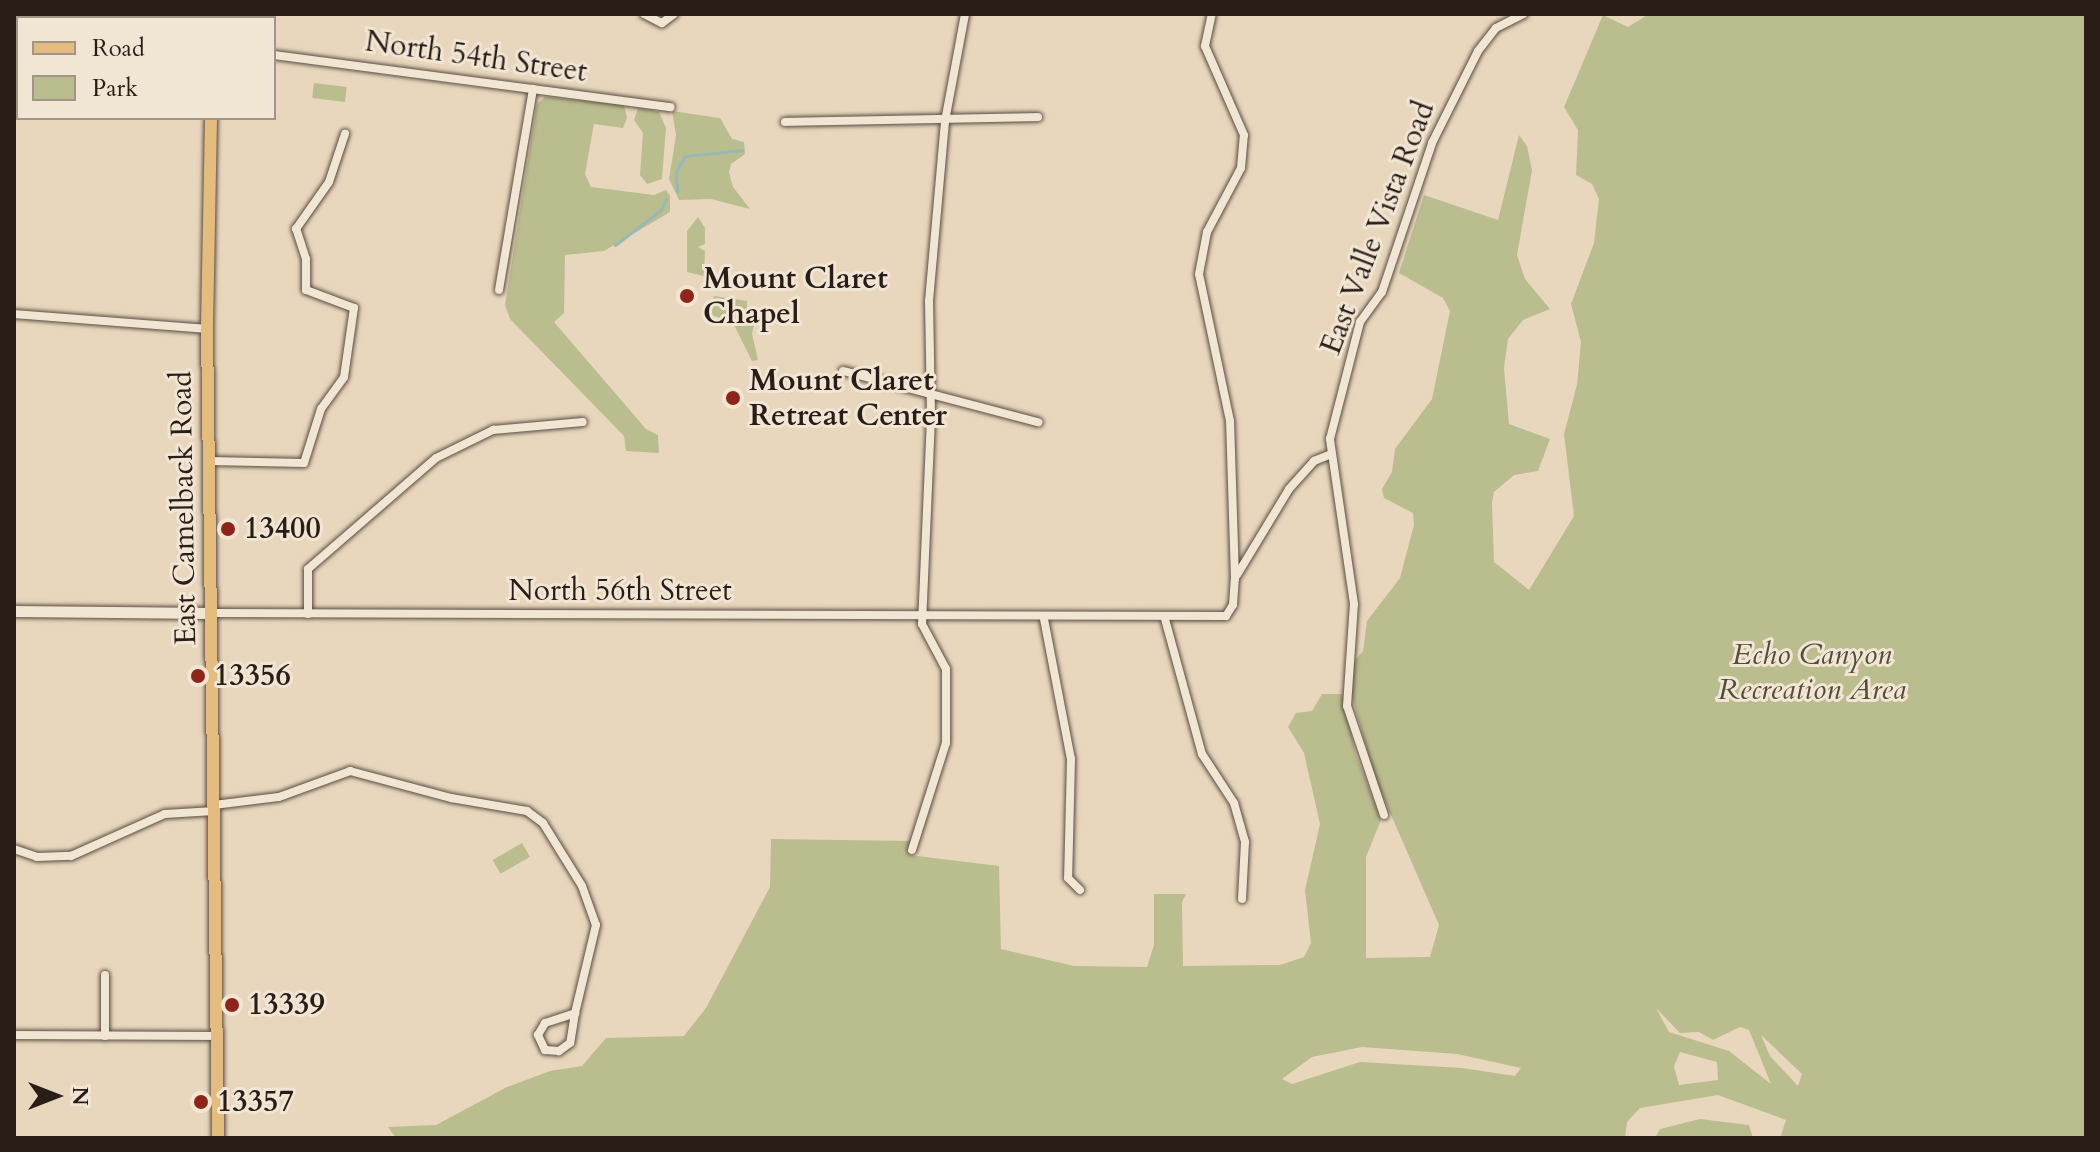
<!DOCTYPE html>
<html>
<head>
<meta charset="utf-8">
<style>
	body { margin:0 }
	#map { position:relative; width:2100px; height:1152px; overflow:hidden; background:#e9d7bd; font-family:Cardo,serif }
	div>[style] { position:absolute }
	.green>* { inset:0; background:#babd8e; transform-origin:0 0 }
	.stream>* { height:3px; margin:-1.5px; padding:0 1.5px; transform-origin:1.5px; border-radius:1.5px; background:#97b9b5 }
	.roads { filter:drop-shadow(0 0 2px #5a4c41) drop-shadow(0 0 2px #5a4c41) }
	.street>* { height:8px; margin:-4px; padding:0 4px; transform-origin:4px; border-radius:4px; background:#f1e5d4 }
	.secondary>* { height:11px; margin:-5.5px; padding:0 5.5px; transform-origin:5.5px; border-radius:5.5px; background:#f1e5d4 }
	.primary>* { height:12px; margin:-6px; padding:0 6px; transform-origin:6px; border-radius:6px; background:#e4bc7e }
	.dots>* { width:22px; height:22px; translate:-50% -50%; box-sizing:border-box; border:4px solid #f1e5d4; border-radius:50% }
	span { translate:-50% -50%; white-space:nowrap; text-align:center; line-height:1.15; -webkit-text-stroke:6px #f1e5d4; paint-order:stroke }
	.street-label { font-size:30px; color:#2a1d18 }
	.poi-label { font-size:30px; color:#2a1d18; font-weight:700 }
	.left { translate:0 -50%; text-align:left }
	.park-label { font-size:30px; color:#554d3b; font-style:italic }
	.frame { position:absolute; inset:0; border:16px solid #2a1d18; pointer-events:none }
	.legend { position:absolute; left:16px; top:16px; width:260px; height:104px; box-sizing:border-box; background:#f1e5d4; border:2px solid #a19589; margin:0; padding:10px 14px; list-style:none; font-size:24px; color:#2a1d18 }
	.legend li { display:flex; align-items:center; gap:16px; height:40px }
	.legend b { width:40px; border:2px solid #a19589 }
	.north { position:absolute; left:16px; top:1056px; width:80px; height:80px; -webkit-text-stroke:6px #f1e5d4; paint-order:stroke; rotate:90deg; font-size:22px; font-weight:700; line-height:32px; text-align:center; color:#2a1d18 }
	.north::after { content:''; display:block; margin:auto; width:28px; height:36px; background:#2a1d18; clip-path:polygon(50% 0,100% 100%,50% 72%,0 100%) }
</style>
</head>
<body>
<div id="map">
	<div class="green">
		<i style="clip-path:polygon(evenodd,1649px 14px,2086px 14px,2086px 1138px,1780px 1138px,1786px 1120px,1718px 1095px,1640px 1108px,1627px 1122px,1625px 1138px,396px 1138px,388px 1127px,436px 1125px,507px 1087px,550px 1071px,582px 1066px,606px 1038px,684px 1036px,706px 1008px,770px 887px,771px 839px,911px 841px,909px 855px,999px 866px,1001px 949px,1074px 966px,1147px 967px,1154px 945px,1154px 894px,1186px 894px,1182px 902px,1183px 966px,1280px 965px,1304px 957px,1311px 943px,1305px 890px,1320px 824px,1304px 753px,1288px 727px,1296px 713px,1312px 711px,1322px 694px,1342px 694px,1356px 755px,1381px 820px,1366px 857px,1366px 958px,1430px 957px,1439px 925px,1375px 778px,1352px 696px,1352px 664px,1363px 651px,1367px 621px,1400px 578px,1414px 525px,1413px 513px,1384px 498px,1382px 489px,1392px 472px,1395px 449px,1432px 399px,1450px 311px,1443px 298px,1399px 273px,1424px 195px,1498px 220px,1519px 135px,1527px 146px,1532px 170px,1517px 255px,1525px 279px,1550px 309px,1523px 320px,1508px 339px,1504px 368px,1509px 424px,1550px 439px,1538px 471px,1514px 475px,1494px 492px,1492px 503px,1494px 562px,1529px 590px,1574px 516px,1564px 434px,1577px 385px,1581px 342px,1571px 304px,1594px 243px,1599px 199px,1592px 184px,1576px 175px,1578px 130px,1564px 107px,1603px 15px,1628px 27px,1649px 14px,1656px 1008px,1680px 1033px,1699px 1032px,1713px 1040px,1740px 1027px,1749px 1030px,1771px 1084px,1729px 1051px,1669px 1032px,1656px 1008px,1649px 14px,1761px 1035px,1802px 1074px,1798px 1086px,1770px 1056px,1761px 1035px,1649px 14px,1362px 1047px,1457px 1054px,1521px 1068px,1515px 1076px,1462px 1068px,1360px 1062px,1292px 1084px,1282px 1079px,1312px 1057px,1362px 1047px,1649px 14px,1680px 1052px,1717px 1062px,1718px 1080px,1679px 1085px,1674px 1066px,1680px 1052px)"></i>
		<i style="left:314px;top:83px;width:33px;height:15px;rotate:7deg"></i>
		<i style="clip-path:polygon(545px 97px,624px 105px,627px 118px,623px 128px,594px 124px,585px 174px,591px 187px,654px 195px,666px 190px,670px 196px,670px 212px,604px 251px,565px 255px,564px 313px,554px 322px,646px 429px,658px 435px,659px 453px,626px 451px,624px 436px,510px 319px,505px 305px,537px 104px)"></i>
		<i style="clip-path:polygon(638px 108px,659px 112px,666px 128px,662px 179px,647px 184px,640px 175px,643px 133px,634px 120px)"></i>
		<i style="clip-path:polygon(672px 111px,720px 118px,732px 139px,744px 142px,745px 154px,731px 164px,729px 172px,733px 187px,750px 209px,711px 199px,679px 200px,669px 179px,676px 135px)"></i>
		<i style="clip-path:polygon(698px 217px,705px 228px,705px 244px,698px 247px,705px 251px,704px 276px,687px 272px,687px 231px)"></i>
		<i style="clip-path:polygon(714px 296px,747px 301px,747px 318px,755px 320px,752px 334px,758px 360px,752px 361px,733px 323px,709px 314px)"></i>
		<i style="left:522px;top:843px;width:16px;height:34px;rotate:60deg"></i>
		<i style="clip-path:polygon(1700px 1119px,1749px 1125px,1753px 1138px,1655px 1138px,1660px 1129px)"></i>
	</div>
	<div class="stream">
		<i style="left:677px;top:192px;width:20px;rotate:-93deg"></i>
		<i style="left:676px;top:172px;width:18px;rotate:-61deg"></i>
		<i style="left:685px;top:156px;width:58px;rotate:-5.9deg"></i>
		<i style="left:615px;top:245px;width:58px;rotate:-37.3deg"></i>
		<i style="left:661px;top:210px;width:12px;rotate:-66deg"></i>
	</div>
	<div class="roads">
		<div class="street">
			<i style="left:644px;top:14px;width:20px;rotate:27deg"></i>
			<i style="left:662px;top:23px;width:15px;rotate:-37deg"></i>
			<i style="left:39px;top:18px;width:4px;rotate:-76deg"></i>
			<i style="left:14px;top:22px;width:4px"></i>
			<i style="left:274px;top:55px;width:400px;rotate:7.5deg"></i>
			<i style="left:785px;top:122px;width:253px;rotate:-1.1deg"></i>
			<i style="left:499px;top:290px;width:204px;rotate:-80.4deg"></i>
			<i style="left:14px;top:314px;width:194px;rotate:4.4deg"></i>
			<i style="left:843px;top:371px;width:202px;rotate:14.7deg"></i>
			<i style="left:210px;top:461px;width:94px;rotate:1.2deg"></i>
			<i style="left:304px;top:463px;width:57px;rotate:-72.5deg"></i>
			<i style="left:321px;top:409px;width:39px;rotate:-54deg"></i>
			<i style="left:344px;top:377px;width:70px;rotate:-81.8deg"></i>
			<i style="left:354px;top:308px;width:51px;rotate:-159.4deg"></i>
			<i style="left:306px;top:290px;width:31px;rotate:-90deg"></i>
			<i style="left:306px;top:259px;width:32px;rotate:-108deg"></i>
			<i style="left:296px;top:229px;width:57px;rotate:-54.9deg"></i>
			<i style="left:329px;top:182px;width:51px;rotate:-71.6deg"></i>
			<i style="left:1237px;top:575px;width:100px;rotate:-58.8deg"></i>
			<i style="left:1289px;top:489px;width:38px;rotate:-48deg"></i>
			<i style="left:1314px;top:461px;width:18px;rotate:-22deg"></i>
			<i style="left:212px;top:613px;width:1014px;rotate:0.17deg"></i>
			<i style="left:1226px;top:616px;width:13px;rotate:-58deg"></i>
			<i style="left:1233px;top:605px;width:26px;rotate:-86deg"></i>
			<i style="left:1235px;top:579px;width:158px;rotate:-91.8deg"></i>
			<i style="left:1230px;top:421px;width:150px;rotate:-101.9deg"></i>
			<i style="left:1199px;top:274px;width:43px;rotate:-79.2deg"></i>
			<i style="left:1207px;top:232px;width:72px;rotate:-62deg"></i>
			<i style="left:1241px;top:168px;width:33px;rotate:-85deg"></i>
			<i style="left:1244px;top:135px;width:97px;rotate:-113.7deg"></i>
			<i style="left:1205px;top:46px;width:33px;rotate:-78deg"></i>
			<i style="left:308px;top:614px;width:45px;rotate:-90deg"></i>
			<i style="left:308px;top:569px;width:169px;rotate:-40.9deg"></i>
			<i style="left:436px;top:458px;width:64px;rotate:-26.2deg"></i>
			<i style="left:493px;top:430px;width:90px;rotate:-5.1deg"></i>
			<i style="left:1044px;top:619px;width:143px;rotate:79.1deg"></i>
			<i style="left:1071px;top:759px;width:119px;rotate:91.4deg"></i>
			<i style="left:1068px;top:878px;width:17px;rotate:45deg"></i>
			<i style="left:1165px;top:619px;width:140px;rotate:74.7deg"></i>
			<i style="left:1202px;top:754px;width:59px;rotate:56.9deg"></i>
			<i style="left:1234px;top:803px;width:41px;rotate:74.2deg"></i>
			<i style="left:1245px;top:842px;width:57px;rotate:93deg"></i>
			<i style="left:214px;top:805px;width:65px;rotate:-7deg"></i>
			<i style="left:279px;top:797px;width:76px;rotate:-20.1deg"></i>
			<i style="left:350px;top:771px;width:105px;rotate:15deg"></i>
			<i style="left:451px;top:798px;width:77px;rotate:9.7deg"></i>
			<i style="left:527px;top:811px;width:20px;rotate:37deg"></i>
			<i style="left:543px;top:823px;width:74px;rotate:58.2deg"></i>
			<i style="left:582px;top:886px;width:41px;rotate:70.3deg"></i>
			<i style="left:596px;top:925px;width:90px;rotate:103.4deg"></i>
			<i style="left:1384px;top:815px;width:115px;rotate:-108.7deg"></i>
			<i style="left:1347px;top:706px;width:102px;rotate:-86.1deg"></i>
			<i style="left:1354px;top:604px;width:167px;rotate:-98.3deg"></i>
			<i style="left:1330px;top:439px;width:121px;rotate:-75.6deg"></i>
			<i style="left:1360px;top:322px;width:37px;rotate:-54deg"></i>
			<i style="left:1382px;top:292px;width:157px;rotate:-71.4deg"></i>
			<i style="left:1432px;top:143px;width:103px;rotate:-63.4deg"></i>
			<i style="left:1478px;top:51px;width:29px;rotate:-52deg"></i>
			<i style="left:1496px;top:28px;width:31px;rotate:-27deg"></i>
			<i style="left:14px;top:849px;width:24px;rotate:19deg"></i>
			<i style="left:37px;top:857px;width:34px;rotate:-2deg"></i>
			<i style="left:71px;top:856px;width:103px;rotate:-24.1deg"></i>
			<i style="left:165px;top:814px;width:49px;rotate:-3.5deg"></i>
			<i style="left:912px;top:850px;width:112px;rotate:-72.4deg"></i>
			<i style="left:946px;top:743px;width:74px;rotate:-90deg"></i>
			<i style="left:946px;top:669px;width:51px;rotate:-118.1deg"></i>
			<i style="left:922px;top:624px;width:210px;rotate:-87.5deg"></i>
			<i style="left:931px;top:414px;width:113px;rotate:-91deg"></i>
			<i style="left:929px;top:301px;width:181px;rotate:-84.9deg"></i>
			<i style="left:945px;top:121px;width:109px;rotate:-79.4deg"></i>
			<i style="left:575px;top:1013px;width:30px;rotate:99deg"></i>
			<i style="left:570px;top:1043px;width:14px;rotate:144deg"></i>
			<i style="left:559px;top:1051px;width:14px;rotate:-176deg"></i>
			<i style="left:545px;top:1050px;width:17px;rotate:-115deg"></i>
			<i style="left:538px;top:1035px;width:14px;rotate:-60deg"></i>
			<i style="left:545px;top:1023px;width:32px;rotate:-18deg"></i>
			<i style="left:14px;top:1035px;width:203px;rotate:0.3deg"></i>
			<i style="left:105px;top:1036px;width:61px;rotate:-90deg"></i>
		</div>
		<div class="secondary">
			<i style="left:14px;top:611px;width:198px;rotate:0.6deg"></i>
		</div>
		<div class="primary">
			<i style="left:235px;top:18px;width:4px;rotate:-76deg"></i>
			<i style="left:211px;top:118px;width:211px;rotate:91.1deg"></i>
			<i style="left:207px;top:329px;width:809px;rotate:89.22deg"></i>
		</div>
	</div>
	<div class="dots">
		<i style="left:687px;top:296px;background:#8f2418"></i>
		<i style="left:733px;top:398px;background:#8f2418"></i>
		<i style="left:228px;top:529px;background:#8f2418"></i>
		<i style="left:198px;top:676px;background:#8f2418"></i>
		<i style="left:232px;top:1005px;background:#8f2418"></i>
		<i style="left:201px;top:1102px;background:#8f2418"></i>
	</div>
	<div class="street-label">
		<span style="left:476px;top:57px;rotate:8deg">North 54th Street</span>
		<span style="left:1378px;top:228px;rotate:-69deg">East Valle Vista Road</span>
		<span style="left:184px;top:508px;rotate:-91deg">East Camelback Road</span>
		<span style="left:620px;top:591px">North 56th Street</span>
	</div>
	<div class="poi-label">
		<span class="left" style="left:703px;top:296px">Mount Claret<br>Chapel</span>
		<span class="left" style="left:749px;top:398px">Mount Claret<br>Retreat Center</span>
		<span class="left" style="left:244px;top:529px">13400</span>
		<span class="left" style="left:214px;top:676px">13356</span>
		<span class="left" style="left:248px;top:1005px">13339</span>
		<span class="left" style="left:217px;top:1102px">13357</span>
	</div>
	<div class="park-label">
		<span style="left:1812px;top:672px">Echo Canyon<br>Recreation Area</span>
	</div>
	<div class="frame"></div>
	<ul class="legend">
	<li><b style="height:10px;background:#e4bc7e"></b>Road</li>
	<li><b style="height:22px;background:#babd8e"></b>Park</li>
	</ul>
	<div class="north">N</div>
</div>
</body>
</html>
